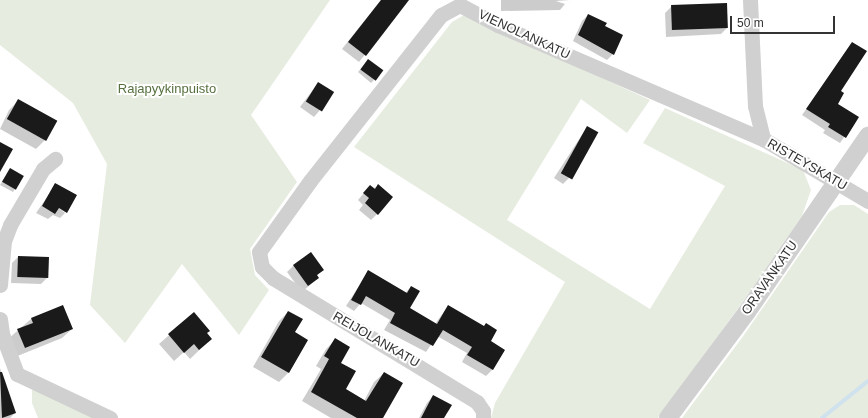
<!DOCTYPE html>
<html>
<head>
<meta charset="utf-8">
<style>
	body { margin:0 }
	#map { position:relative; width:868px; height:418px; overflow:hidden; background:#fff; font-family:Helvetica,sans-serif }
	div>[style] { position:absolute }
	.green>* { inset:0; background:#e6ecdf }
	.shadow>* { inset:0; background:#0003 }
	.stream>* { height:4px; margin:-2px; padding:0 2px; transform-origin:2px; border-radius:2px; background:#cfe2ee }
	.building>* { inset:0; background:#1a1a1a; transform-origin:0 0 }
	.minor>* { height:15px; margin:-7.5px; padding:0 7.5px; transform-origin:7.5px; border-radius:7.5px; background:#d0d0d0 }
	.tertiary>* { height:18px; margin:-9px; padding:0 9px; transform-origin:9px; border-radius:9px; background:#d0d0d0 }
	span { translate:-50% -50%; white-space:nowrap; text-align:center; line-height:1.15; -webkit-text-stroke:4px #fff; paint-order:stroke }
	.street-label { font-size:13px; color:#333 }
	.park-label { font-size:13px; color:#56703f }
	.scale { position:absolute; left:730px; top:16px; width:105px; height:18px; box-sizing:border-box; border:2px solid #333; border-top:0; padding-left:5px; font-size:12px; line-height:14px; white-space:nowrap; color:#333; -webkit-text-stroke:3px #fff; paint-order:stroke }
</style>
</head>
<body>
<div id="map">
	<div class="green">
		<i style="clip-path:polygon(0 0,330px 0,251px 115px,297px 182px,250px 249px,255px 275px,269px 290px,239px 335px,182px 264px,125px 343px,90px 305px,107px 164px,73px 103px,0 45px)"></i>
		<i style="clip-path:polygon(464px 15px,650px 100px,627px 133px,581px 99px,507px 220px,650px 309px,725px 186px,643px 143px,665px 108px,803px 170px,811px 190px,802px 216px,750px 292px,658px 418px,491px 418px,495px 403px,565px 282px,354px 147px,452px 22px)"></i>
		<i style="clip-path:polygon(840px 205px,854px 205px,868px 214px,868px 418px,682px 418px,744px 335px,829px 212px)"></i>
		<i style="clip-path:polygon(35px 389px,93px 418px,38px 418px,32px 403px,32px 390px)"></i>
	</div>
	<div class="shadow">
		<i style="clip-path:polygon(381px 0,408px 0,359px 62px,342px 49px)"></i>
		<i style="clip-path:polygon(501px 0,570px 0,556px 1px,565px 4px,560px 10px,501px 11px)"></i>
		<i style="clip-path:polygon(671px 7px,727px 28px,721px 34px,666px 37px,665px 13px)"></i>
		<i style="clip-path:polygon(588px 15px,613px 54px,607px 60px,573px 41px,582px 21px)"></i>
		<i style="clip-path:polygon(853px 43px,836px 104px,858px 117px,840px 143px,823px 133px,825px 130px,802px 115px)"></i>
		<i style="clip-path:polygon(366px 63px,374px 80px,371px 83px,358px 72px)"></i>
		<i style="clip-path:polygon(318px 83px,320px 110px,314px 117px,300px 107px)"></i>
		<i style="clip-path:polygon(19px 100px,56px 121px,45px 140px,36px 149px,0 129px,9px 110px)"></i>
		<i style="clip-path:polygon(587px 127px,569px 178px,563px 184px,554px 178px)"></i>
		<i style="clip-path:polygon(10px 169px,15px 189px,13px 192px,0 185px)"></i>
		<i style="clip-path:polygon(56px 184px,75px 195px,65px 212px,55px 205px,65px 213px,60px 218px,53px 215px,48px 219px,36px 213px)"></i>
		<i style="clip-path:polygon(378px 186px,377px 214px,371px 220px,359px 210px,363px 205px,358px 200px,364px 193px)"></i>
		<i style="clip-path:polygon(18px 257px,47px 278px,41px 284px,11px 283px,12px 263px)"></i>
		<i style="clip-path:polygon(294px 265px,322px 270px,316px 276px,318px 278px,302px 292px,287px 272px)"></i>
		<i style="clip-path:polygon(368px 272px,405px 293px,411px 287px,409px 309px,435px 324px,448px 306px,489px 342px,504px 350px,492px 370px,486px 376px,462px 362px,467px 353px,437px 336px,426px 352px,384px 330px,390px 320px,361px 303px,354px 311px,346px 306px)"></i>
		<i style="clip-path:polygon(63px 306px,72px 329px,62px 338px,15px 357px,8px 339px,31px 319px)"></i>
		<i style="clip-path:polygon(288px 312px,294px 333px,307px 340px,288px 373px,279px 382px,253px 367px,279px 321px)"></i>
		<i style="clip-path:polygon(194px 313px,211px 339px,190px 359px,184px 352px,174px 361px,159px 344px)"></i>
		<i style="clip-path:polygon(335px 340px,344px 390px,364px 401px,374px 382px,384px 373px,382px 418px,331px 418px,302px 401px,321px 369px,316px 366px,326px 349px)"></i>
		<i style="clip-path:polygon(0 368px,15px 413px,10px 418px,0 418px)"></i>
		<i style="clip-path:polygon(433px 396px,443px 418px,419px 418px,427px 403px)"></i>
	</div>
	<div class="stream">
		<i style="left:822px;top:418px;width:59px;rotate:-38.8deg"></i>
	</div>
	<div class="building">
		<i style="clip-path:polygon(381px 0,409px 0,366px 56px,348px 42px)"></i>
		<i style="left:727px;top:3px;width:25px;height:56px;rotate:88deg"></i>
		<i style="clip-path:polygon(588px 14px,607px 23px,605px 26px,623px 35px,614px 55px,578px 35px)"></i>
		<i style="clip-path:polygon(852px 42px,867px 51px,841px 91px,844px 93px,838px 104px,859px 117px,846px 138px,828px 127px,830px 124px,806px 109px)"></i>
		<i style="left:368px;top:59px;width:19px;height:13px;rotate:36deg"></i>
		<i style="left:318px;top:82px;width:19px;height:23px;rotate:32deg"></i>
		<i style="left:18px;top:99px;width:45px;height:23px;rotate:29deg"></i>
		<i style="left:587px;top:126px;width:13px;height:54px;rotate:29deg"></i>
		<i style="clip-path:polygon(0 142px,13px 149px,0 172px)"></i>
		<i style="left:10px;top:168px;width:16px;height:16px;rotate:30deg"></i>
		<i style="clip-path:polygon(55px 183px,77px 195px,67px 213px,59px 208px,55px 214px,42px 206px)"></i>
		<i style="clip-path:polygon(378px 184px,393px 197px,378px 215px,365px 203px,369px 198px,363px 193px,370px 185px,375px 189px)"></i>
		<i style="clip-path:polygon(311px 252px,324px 270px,317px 275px,319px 278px,308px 286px,293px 265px)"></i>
		<i style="left:18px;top:256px;width:31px;height:21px;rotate:2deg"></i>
		<i style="clip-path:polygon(368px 270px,407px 293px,411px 286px,420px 291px,410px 308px,437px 324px,448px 305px,484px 326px,486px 323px,497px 330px,491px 341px,505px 350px,493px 370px,467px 355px,472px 347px,443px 330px,433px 346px,390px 323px,395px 313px,366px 296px,361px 305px,351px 300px)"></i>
		<i style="clip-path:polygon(63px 305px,73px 329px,25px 348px,17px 329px,33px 323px,31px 318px)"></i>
		<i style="clip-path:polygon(288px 311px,303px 319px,295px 332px,308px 340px,289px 373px,261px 357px)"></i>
		<i style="clip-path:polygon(194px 312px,210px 331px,207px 333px,212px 339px,199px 350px,194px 344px,184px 353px,168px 334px)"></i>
		<i style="clip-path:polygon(335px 338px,350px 347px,341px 363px,356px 371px,346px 389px,366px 401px,384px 372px,403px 383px,383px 418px,357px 418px,311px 392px,329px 359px,324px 356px)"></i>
		<i style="clip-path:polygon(0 372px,2px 372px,16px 413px,2px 418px)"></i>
		<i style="clip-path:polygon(433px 395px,452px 405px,444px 418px,421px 418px)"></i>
	</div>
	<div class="minor">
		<i style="left:750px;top:0;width:106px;rotate:87.3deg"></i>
		<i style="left:755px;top:106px;width:34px;rotate:76deg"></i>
		<i style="left:763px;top:139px;width:122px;rotate:30.6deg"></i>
		<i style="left:460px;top:5px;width:21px;rotate:152deg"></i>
		<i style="left:441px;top:15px;width:211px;rotate:128.3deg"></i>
		<i style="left:310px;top:181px;width:87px;rotate:125.7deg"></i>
		<i style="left:259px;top:252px;width:15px;rotate:79deg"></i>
		<i style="left:262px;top:267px;width:16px;rotate:45deg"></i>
		<i style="left:273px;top:278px;width:239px;rotate:31.3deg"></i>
		<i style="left:477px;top:402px;width:11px;rotate:56deg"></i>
		<i style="left:483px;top:411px;width:7px;rotate:90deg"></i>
		<i style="left:460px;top:5px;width:43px;rotate:27.8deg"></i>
		<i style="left:498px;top:25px;width:288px;rotate:23.3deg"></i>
		<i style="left:0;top:285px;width:44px;rotate:-84.8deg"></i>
		<i style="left:4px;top:241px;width:17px;rotate:-69deg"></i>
		<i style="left:10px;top:225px;width:65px;rotate:-59.5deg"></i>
		<i style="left:43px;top:169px;width:16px;rotate:-40deg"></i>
		<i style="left:0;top:319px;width:15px;rotate:82deg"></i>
		<i style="left:2px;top:334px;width:43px;rotate:69.4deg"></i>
		<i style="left:17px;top:374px;width:103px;rotate:25.3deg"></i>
	</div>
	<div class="tertiary">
		<i style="left:668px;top:418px;width:132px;rotate:-53.3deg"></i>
		<i style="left:747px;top:312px;width:214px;rotate:-55.5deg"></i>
	</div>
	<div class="street-label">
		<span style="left:524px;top:35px;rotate:25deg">VIENOLANKATU</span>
		<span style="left:807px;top:165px;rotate:30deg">RISTEYSKATU</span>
		<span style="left:770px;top:278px;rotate:-55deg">ORAVANKATU</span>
		<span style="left:376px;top:340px;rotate:30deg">REIJOLANKATU</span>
	</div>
	<div class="park-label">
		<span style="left:167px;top:89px">Rajapyykinpuisto</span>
	</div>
	<div class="scale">50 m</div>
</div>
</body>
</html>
